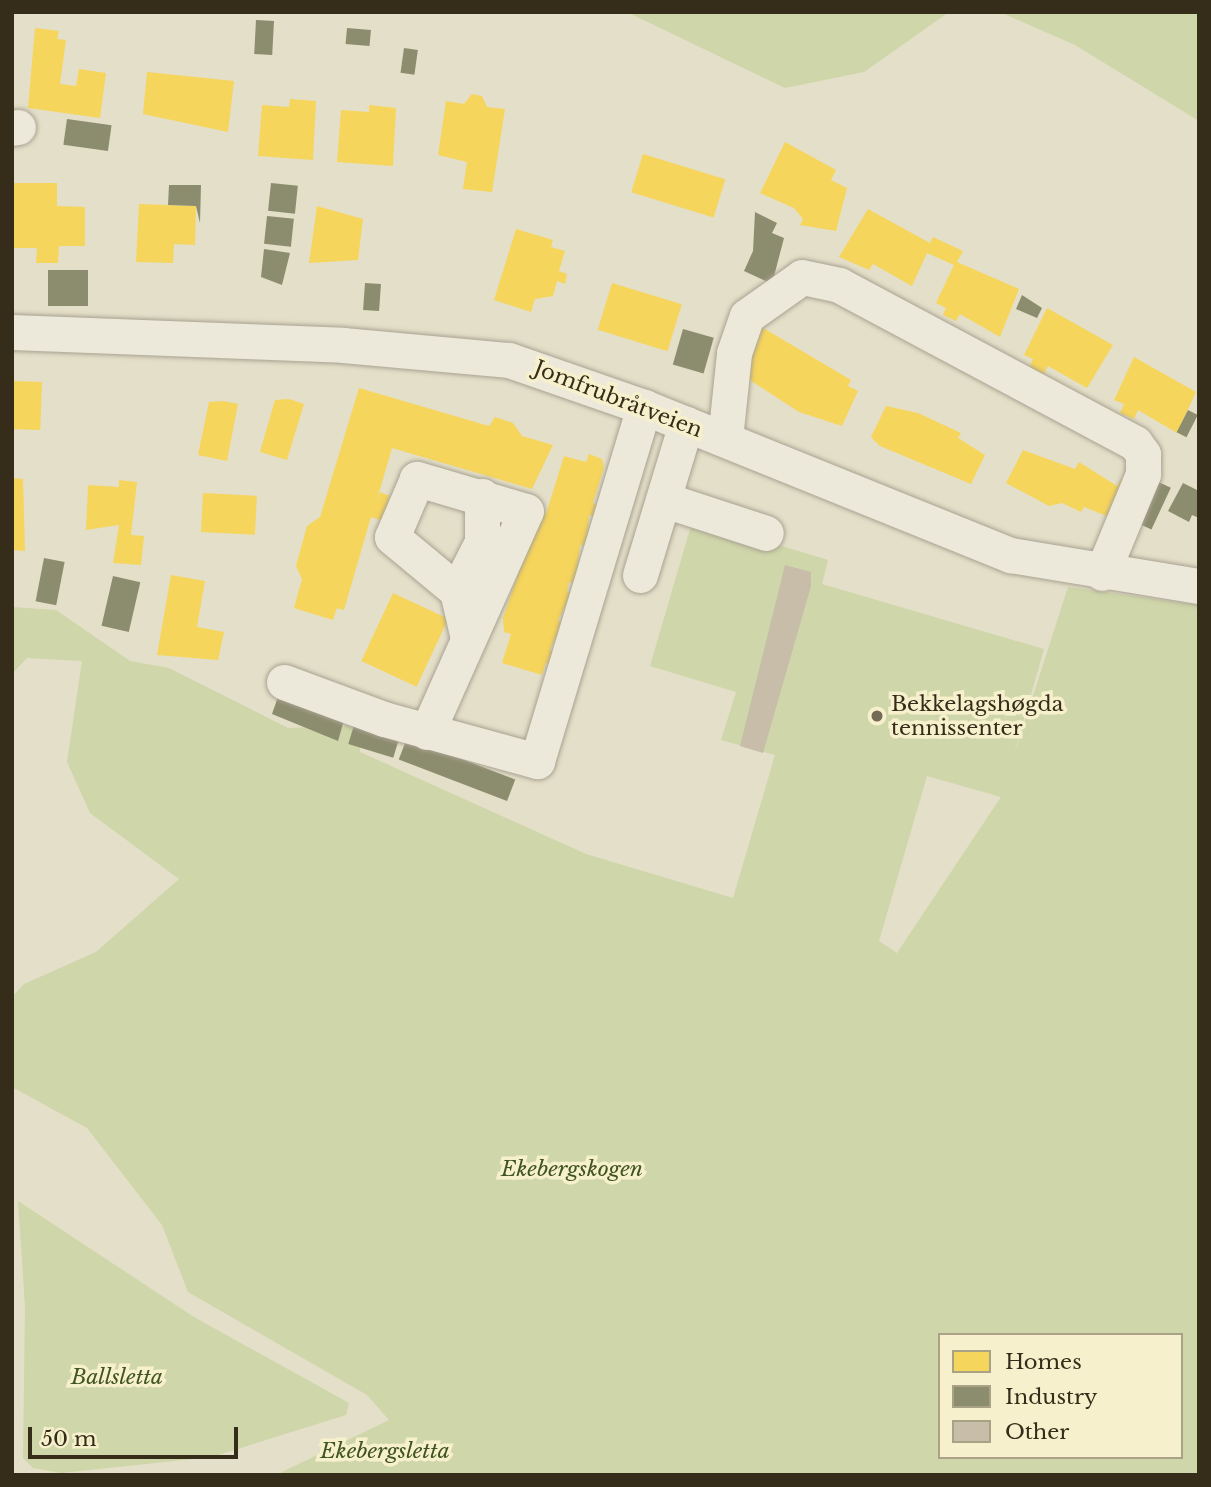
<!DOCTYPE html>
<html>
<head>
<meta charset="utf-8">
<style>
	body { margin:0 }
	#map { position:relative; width:1211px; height:1487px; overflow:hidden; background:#e4dfc8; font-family:"Libre Baskerville",serif }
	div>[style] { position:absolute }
	.green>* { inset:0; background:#cfd6a9 }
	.homes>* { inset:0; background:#f6d55c; transform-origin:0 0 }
	.industry>* { inset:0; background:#8c8c6e; transform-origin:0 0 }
	.building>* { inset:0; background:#c7bda9 }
	.roads { filter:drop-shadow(0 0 2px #a8a292) drop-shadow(0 0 2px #a8a292) }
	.minor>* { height:35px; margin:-17.5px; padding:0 17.5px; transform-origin:17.5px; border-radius:17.5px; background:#ece8da }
	.dots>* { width:19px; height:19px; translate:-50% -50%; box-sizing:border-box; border:4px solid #f7f0cc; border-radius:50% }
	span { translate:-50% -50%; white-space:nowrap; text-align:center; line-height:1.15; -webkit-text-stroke:7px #f7f0cc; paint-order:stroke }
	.street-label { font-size:21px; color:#362c1a }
	.poi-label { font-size:21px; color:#362c1a }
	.left { translate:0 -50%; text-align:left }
	.park-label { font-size:21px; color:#405420; font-style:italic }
	.frame { position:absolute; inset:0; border:14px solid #362c1a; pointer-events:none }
	.legend { position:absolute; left:938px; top:1333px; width:245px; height:126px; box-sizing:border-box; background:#f7f0cc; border:2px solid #aaa285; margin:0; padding:9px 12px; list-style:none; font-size:21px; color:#362c1a }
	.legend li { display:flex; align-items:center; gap:14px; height:35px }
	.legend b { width:35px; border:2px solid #aaa285 }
	.scale { position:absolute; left:28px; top:1427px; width:210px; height:32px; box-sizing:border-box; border:4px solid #362c1a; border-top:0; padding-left:9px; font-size:21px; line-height:24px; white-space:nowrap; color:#362c1a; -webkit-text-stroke:5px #f7f0cc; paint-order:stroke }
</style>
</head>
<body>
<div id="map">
	<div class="green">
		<i style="clip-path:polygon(627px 12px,949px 12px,864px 72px,785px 88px)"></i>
		<i style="clip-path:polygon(1000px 12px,1199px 12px,1199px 121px,1075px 45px)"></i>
		<i style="clip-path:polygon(evenodd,693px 519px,828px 560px,822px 584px,1044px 649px,1013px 758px,1068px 587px,1199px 605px,1199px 1475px,276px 1475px,389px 1420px,367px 1395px,188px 1292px,162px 1225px,87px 1128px,12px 1087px,12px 997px,24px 984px,96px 952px,179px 879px,90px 813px,67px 762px,82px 661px,27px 658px,12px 674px,12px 607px,56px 610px,130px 661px,169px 668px,288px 728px,361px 725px,360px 752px,586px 854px,733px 898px,775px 755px,721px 740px,736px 692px,650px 666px,693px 519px,927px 776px,1001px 797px,897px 953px,879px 941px,927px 776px,693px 519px,940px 1335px,1181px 1335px,1181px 1457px,940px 1457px,940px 1335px)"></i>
		<i style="clip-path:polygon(18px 1201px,194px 1317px,349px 1403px,346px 1415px,212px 1457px,61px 1473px,33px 1468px,23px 1458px,25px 1306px)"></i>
	</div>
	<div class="homes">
		<i style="clip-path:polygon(35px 28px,59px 31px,57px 39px,66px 40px,60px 84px,76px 86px,79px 69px,106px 73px,100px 118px,28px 108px)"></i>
		<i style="clip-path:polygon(147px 72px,234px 81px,228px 132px,143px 114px)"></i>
		<i style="clip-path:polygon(472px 94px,482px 96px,487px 107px,505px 109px,492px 192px,463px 189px,467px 162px,438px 155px,446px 101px,464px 104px)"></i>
		<i style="clip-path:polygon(290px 99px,316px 101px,313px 160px,258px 156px,262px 105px,289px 107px)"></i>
		<i style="clip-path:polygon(369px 105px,396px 108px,393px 166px,337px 162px,341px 110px,369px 112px)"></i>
		<i style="clip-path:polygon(785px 142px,836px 170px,831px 180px,847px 188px,836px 231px,800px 225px,803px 219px,794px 208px,760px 193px)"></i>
		<i style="left:643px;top:154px;width:86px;height:40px;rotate:17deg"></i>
		<i style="clip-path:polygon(13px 183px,57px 183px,57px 206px,85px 207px,85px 246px,59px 246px,58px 263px,36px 263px,37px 248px,12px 248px)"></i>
		<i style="clip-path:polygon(139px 204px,196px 206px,195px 245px,174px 244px,173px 263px,136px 262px)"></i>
		<i style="clip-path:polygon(317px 206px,363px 219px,358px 260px,309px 263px)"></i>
		<i style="clip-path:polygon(868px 209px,930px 243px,933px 237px,963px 251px,957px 262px,1019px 289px,1000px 337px,960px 314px,956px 321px,943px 315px,946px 308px,936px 303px,954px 265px,927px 253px,912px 286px,873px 264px,869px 270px,839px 257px)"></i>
		<i style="clip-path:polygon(516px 229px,553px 240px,551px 247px,565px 251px,559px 271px,567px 274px,565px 284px,557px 281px,553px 296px,535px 299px,531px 312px,494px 300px)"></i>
		<i style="left:612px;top:283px;width:73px;height:49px;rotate:17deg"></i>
		<i style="clip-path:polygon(1047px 308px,1113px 345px,1087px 388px,1048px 366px,1043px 375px,1029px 368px,1033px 359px,1024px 355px)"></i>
		<i style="clip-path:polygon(755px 323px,851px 380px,848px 386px,858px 391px,842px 426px,799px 412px,742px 375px)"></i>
		<i style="clip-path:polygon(1134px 357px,1196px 392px,1177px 433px,1138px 410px,1134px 419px,1120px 413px,1124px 404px,1114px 400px)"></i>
		<i style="left:12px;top:381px;width:30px;height:48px;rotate:2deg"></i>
		<i style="clip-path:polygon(359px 388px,489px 426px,495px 417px,513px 423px,522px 436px,553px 445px,532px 489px,392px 448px,376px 503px,380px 492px,390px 496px,383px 521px,371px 517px,344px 610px,337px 608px,333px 620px,294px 608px,302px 579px,296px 566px,307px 526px,320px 517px)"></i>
		<i style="clip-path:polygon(289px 399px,304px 404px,287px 460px,260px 452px,275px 400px)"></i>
		<i style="clip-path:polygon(223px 401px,238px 404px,227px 461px,198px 455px,209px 402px)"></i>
		<i style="clip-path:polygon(886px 406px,918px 413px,961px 433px,958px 438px,985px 455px,971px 484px,880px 446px,871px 437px)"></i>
		<i style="clip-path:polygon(1023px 450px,1075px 469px,1079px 462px,1117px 486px,1122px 478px,1130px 482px,1114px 519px,1084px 507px,1081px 512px,1062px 503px,1049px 506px,1006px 483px)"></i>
		<i style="clip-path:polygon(589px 454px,602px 459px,604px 467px,593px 503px,599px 505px,595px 517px,589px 515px,587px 547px,580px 545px,576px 583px,569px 582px,567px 591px,573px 593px,558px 620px,563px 622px,550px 650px,555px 651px,552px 664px,546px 663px,542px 675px,502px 663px,511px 634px,504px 632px,503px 618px,539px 512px,546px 514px,564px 456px,586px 462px)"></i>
		<i style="clip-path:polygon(12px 478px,23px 479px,25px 551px,12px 550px)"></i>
		<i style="clip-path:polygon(119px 480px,137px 482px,131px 535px,144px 536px,141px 565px,113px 563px,119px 525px,86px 530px,88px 485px,119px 487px)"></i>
		<i style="left:203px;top:493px;width:54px;height:39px;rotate:3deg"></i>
		<i style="clip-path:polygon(171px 575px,205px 581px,197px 627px,224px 632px,218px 660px,157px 655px)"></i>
		<i style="left:393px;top:593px;width:61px;height:75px;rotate:25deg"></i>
	</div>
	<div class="industry">
		<i style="left:256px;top:20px;width:18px;height:34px;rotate:3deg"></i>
		<i style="left:347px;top:28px;width:24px;height:16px;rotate:5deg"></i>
		<i style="left:404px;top:48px;width:14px;height:25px;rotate:8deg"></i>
		<i style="left:67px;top:119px;width:45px;height:26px;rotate:8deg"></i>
		<i style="left:271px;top:183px;width:27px;height:28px;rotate:6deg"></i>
		<i style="clip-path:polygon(169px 185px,201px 185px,200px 223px,196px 206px,168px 205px)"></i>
		<i style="clip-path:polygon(755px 212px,777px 223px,772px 233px,784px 238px,772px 284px,744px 271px,753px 251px)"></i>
		<i style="left:267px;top:216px;width:27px;height:28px;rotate:6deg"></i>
		<i style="clip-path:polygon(264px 249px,290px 253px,282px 285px,261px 277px)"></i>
		<i style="left:88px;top:270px;width:36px;height:40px;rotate:90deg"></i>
		<i style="left:365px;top:283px;width:16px;height:27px;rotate:4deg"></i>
		<i style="clip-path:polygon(1022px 295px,1042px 308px,1037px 318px,1016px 309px)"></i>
		<i style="left:683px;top:329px;width:32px;height:37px;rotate:16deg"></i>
		<i style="left:1188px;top:410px;width:11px;height:25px;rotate:27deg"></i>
		<i style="left:1150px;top:478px;width:23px;height:46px;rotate:25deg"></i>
		<i style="clip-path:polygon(1183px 483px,1199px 491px,1199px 518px,1192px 515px,1189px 522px,1168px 511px)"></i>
		<i style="left:44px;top:558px;width:21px;height:44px;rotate:11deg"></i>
		<i style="left:113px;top:576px;width:28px;height:51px;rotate:13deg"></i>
		<i style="clip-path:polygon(280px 691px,344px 720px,338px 741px,272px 714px)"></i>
		<i style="left:355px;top:722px;width:47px;height:23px;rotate:17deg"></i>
		<i style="left:407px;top:738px;width:116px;height:23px;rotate:21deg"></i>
	</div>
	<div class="building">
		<i style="clip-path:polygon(785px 565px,811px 572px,811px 586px,763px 753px,740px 746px)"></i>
	</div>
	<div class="roads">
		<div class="minor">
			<i style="left:12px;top:128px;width:6px;rotate:-9deg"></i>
			<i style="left:12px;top:332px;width:331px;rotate:2.2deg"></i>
			<i style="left:343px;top:345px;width:167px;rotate:5.2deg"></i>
			<i style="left:509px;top:360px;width:143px;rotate:19.2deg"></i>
			<i style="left:644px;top:407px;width:396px;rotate:22deg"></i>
			<i style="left:1011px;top:555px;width:191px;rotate:9.4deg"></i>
			<i style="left:725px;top:439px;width:86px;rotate:-84deg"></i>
			<i style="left:734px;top:353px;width:39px;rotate:-71deg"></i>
			<i style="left:747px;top:316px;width:67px;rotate:-35.3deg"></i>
			<i style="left:802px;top:277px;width:38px;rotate:12deg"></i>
			<i style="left:839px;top:285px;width:336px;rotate:28.1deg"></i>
			<i style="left:1135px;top:443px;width:14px;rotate:54deg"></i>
			<i style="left:1143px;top:454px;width:20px;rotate:90deg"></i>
			<i style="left:1143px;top:474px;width:107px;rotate:112.5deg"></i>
			<i style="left:665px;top:500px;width:106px;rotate:18.1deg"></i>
			<i style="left:640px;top:575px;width:158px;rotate:-73.1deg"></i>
			<i style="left:457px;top:591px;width:55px;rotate:-63deg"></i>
			<i style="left:482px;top:542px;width:46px;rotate:-90deg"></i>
			<i style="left:284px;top:682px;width:107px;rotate:20.3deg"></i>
			<i style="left:384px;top:719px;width:159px;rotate:15.4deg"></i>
			<i style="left:537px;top:761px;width:370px;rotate:-73.2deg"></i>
			<i style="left:427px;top:732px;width:242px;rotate:-65.9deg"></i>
			<i style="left:526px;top:511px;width:114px;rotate:-163.6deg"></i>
			<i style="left:417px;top:479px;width:63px;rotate:113.3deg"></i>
			<i style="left:392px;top:537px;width:85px;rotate:39.7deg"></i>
			<i style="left:457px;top:591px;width:44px;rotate:76.9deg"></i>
		</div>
	</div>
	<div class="dots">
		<i style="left:877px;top:716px;background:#736b57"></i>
	</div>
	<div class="street-label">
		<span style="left:618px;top:399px;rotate:21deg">Jomfrubråtveien</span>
	</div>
	<div class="poi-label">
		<span class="left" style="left:891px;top:716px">Bekkelagshøgda<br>tennissenter</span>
	</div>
	<div class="park-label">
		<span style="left:572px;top:1169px">Ekebergskogen</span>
		<span style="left:117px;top:1377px">Ballsletta</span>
		<span style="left:385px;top:1451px">Ekebergsletta</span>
	</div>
	<div class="frame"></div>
	<ul class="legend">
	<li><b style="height:19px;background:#f6d55c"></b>Homes</li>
	<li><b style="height:19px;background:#8c8c6e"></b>Industry</li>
	<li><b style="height:19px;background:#c7bda9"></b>Other</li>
	</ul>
	<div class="scale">50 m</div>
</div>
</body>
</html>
